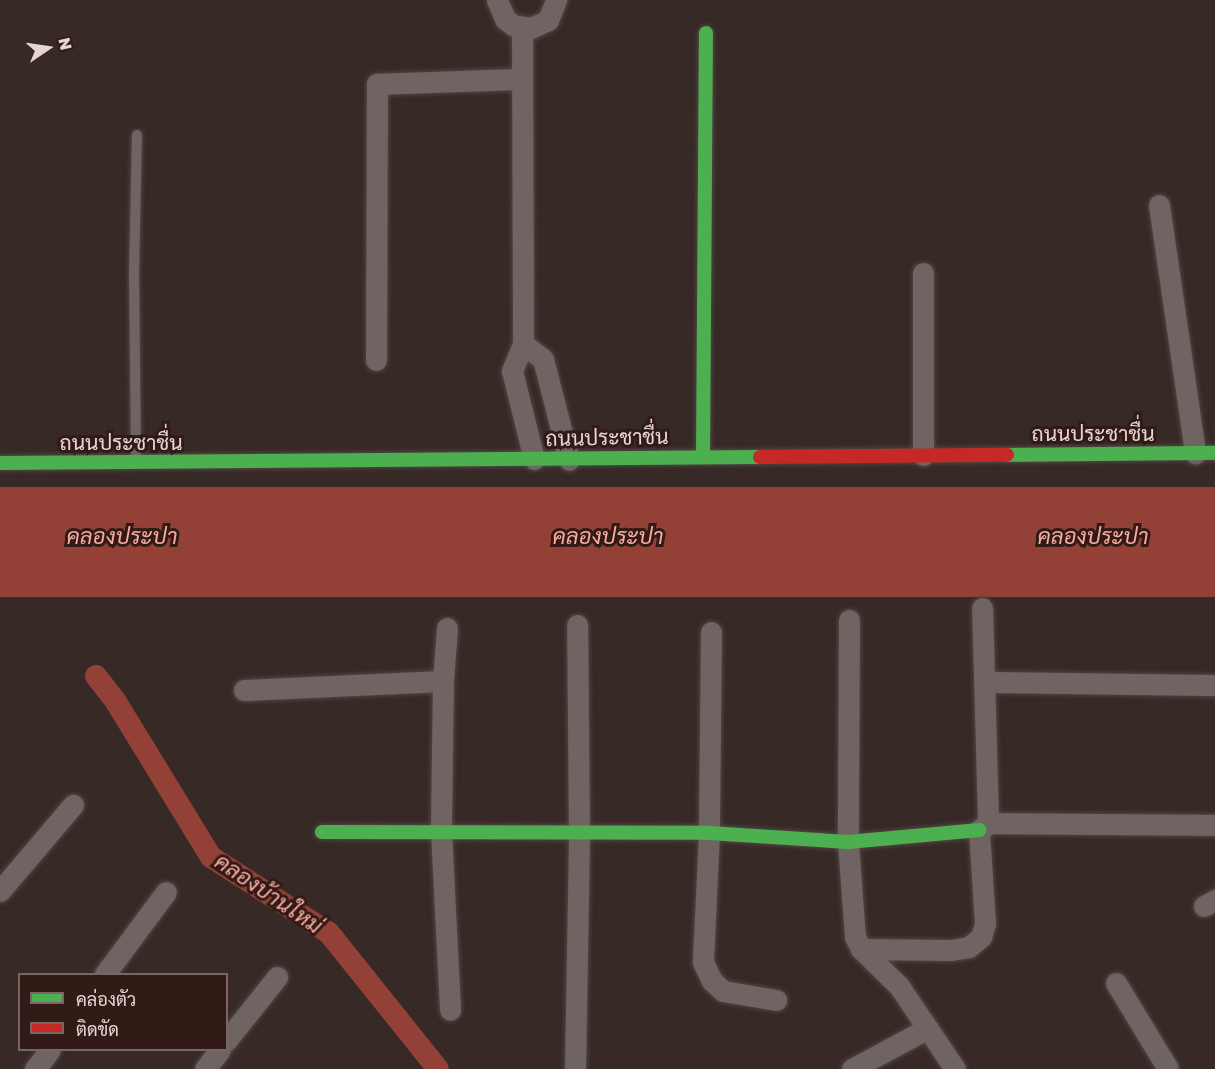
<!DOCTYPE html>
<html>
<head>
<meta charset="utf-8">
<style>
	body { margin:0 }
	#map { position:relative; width:1215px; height:1069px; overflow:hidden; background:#362926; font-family:"Golos Text",Sarabun,sans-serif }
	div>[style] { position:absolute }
	.water>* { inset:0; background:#934136; transform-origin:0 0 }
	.canal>* { height:22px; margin:-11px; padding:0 11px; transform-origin:11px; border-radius:11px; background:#934136 }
	.roads { filter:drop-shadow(0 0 2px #514543) drop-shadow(0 0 2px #514543) }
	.lane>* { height:10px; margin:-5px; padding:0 5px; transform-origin:5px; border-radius:5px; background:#6f6462 }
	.street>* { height:21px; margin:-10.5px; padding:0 10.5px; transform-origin:10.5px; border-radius:10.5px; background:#6f6462 }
	.fast>* { height:14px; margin:-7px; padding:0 7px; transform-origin:7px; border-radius:7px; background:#4caf50 }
	.jam>* { height:14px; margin:-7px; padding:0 7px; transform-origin:7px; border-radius:7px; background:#c62828 }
	span { translate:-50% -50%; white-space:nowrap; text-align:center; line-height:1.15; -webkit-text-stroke:6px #321a16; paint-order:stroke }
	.street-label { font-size:21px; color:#e7d6d3 }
	.water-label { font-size:22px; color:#f7aca0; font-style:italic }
	.legend { position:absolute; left:18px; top:973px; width:210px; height:78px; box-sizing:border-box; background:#321a16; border:2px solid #7a6562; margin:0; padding:8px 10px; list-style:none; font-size:18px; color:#e7d6d3 }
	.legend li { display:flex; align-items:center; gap:12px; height:30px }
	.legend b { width:30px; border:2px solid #7a6562 }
	.north { position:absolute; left:18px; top:18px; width:60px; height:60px; -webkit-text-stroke:4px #321a16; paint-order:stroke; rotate:77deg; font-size:16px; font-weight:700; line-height:24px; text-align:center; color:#e7d6d3 }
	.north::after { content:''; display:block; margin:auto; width:21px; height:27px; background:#e7d6d3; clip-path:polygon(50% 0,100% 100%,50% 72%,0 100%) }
</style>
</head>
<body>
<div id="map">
	<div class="water">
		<i style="left:0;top:487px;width:1215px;height:110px"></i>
	</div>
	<div class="canal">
		<i style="left:96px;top:676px;width:33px;rotate:52deg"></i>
		<i style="left:116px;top:702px;width:182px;rotate:58.5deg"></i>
		<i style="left:211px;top:857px;width:140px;rotate:32.8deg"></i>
		<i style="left:329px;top:933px;width:174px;rotate:51.3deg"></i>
	</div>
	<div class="roads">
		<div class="lane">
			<i style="left:136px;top:459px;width:184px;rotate:-90.6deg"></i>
			<i style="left:134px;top:275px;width:140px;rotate:-88.8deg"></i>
		</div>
		<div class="street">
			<i style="left:497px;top:0;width:21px;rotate:67deg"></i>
			<i style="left:505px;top:19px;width:10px;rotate:37deg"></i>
			<i style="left:513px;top:25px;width:18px;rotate:9deg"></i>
			<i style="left:531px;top:28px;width:19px;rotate:-25deg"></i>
			<i style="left:548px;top:20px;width:22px;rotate:-68deg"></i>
			<i style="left:522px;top:28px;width:316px;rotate:89.8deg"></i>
			<i style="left:1159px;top:205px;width:251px;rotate:81.7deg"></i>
			<i style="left:376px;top:360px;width:276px;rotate:-89.8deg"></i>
			<i style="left:377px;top:84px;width:145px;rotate:-2deg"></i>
			<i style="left:923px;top:455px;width:182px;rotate:-90deg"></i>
			<i style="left:534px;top:459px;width:91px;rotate:-104deg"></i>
			<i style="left:512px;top:371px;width:29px;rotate:-68deg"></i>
			<i style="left:523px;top:344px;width:25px;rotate:37deg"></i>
			<i style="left:543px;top:359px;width:104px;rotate:75.6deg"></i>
			<i style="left:849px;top:620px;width:222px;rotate:90.3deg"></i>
			<i style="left:848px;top:842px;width:95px;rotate:85.8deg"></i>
			<i style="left:855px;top:937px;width:13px;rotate:63deg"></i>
			<i style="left:861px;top:949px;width:53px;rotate:44.2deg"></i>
			<i style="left:899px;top:986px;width:100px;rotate:56deg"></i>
			<i style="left:447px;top:628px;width:53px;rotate:94.3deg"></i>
			<i style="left:443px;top:681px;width:150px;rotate:90.8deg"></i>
			<i style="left:441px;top:831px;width:179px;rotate:87.1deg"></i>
			<i style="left:711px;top:632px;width:201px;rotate:90.6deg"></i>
			<i style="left:709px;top:833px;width:129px;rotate:92.7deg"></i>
			<i style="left:703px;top:962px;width:21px;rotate:65deg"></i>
			<i style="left:712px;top:981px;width:15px;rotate:42deg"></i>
			<i style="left:723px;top:991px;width:54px;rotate:9.6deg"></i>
			<i style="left:986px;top:682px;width:229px;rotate:0.8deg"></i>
			<i style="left:244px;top:690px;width:199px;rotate:-2.6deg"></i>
			<i style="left:987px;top:823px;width:228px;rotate:0.5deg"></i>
			<i style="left:0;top:891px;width:113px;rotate:-49.7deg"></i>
			<i style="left:1204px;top:906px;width:13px;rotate:-29deg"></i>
			<i style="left:861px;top:949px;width:90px;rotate:0.6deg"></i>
			<i style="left:951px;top:950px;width:18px;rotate:-9deg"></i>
			<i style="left:969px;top:947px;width:16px;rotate:-40deg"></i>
			<i style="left:981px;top:937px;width:14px;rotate:-73deg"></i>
			<i style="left:985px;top:924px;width:94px;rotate:-93.7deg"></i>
			<i style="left:979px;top:830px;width:6px;rotate:-31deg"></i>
			<i style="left:984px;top:827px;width:9px;rotate:-63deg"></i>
			<i style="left:988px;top:819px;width:211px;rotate:-91.6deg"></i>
			<i style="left:105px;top:974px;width:102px;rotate:-53.4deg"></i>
			<i style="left:1116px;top:983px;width:100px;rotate:58.8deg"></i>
			<i style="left:226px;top:1041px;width:82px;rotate:-51.4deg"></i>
			<i style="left:35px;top:1069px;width:24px;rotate:-52deg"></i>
			<i style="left:205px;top:1069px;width:24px;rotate:-52deg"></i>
			<i style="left:575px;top:1069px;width:234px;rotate:-89deg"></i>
			<i style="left:579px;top:835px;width:210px;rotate:-90.5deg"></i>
			<i style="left:852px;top:1069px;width:86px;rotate:-28.3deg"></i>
		</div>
		<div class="fast">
			<i style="left:1007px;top:455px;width:208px;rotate:-0.6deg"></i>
			<i style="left:703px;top:457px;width:424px;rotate:-89.6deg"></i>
			<i style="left:0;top:463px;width:760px;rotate:-0.45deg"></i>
			<i style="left:322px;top:832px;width:387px;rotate:0.1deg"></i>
			<i style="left:709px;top:833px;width:139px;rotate:3.7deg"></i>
			<i style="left:848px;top:842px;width:132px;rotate:-5.2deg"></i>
		</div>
		<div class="jam">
			<i style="left:760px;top:457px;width:247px;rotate:-0.5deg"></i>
		</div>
	</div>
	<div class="street-label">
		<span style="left:1093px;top:433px">ถนนประชาชื่น</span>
		<span style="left:607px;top:437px;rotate:-1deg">ถนนประชาชื่น</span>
		<span style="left:121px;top:442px">ถนนประชาชื่น</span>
	</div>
	<div class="water-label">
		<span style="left:122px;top:536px">คลองประปา</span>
		<span style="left:608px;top:536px">คลองประปา</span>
		<span style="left:1093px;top:536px">คลองประปา</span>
		<span style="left:269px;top:893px;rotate:34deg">คลองบ้านใหม่</span>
	</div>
	<ul class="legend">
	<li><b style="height:8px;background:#4caf50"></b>คล่องตัว</li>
	<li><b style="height:8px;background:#c62828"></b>ติดขัด</li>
	</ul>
	<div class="north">N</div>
</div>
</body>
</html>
